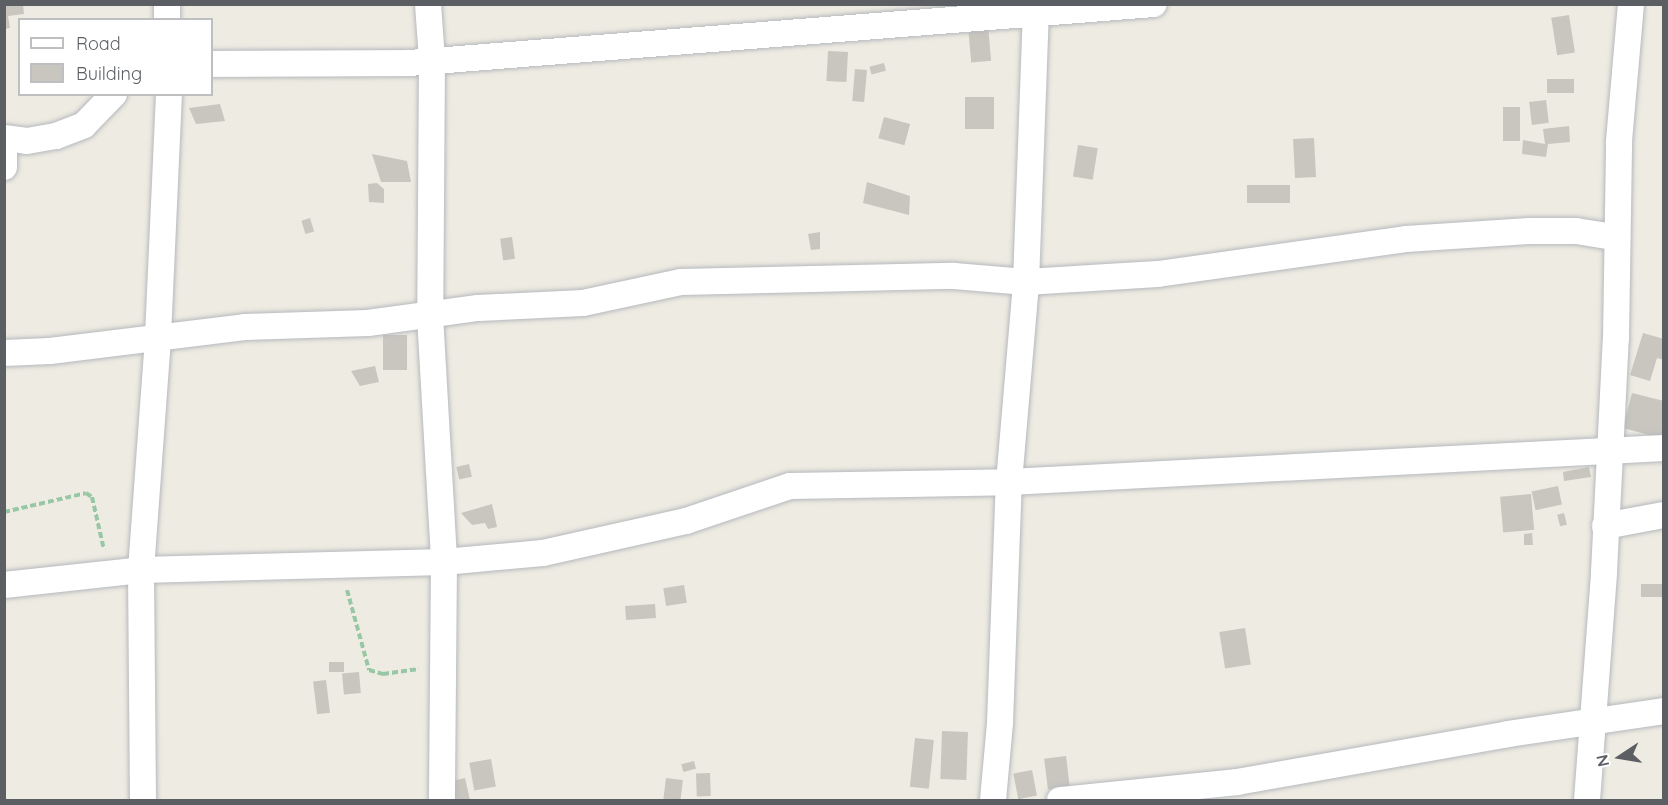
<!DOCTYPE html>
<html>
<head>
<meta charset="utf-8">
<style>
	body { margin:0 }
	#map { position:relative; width:1668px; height:805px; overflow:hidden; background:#eeebe2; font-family:Quicksand,sans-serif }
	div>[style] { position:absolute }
	.building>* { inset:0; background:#c9c6bf; transform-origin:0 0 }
	.path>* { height:4px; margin-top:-2px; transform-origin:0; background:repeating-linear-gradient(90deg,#97c7a4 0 6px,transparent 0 9px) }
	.roads { filter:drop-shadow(0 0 2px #b5b9bd) drop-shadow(0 0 2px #b5b9bd) }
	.street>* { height:26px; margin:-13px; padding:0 13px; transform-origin:13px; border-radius:13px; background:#fff }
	span { translate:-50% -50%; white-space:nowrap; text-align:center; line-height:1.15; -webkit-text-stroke:6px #fff; paint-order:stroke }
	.frame { position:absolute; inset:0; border:6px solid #5b5f64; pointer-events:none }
	.legend { position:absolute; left:18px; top:18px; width:195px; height:78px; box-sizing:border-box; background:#fff; border:2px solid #bdbfc1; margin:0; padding:8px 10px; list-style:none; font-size:18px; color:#5b5f64 }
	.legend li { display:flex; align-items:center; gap:12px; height:30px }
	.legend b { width:30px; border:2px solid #bdbfc1 }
	.north { position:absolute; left:1590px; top:727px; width:60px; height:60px; -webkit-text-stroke:4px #fff; paint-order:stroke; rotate:258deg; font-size:16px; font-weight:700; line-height:24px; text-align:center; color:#5b5f64 }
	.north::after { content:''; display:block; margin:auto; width:21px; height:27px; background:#5b5f64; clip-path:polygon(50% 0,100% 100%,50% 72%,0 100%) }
</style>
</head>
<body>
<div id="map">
	<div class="building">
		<i style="clip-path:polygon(4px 4px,23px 4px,24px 14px,8px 16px,10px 28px,4px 29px)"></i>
		<i style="left:1569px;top:15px;width:38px;height:18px;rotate:81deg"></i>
		<i style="left:988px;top:25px;width:36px;height:20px;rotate:85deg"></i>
		<i style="left:828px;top:51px;width:20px;height:30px;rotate:3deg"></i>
		<i style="left:884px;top:63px;width:8px;height:15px;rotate:76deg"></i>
		<i style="left:855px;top:69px;width:12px;height:32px;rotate:5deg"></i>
		<i style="left:1547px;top:79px;width:27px;height:14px"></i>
		<i style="left:994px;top:97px;width:32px;height:29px;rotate:90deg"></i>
		<i style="left:1546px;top:100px;width:23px;height:17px;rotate:83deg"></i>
		<i style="clip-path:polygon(220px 104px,225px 121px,196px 124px,189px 108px)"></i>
		<i style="left:1503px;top:107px;width:17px;height:34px"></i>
		<i style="left:884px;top:117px;width:27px;height:22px;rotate:15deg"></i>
		<i style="clip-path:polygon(1569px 126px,1570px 142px,1548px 144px,1546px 157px,1522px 154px,1523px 140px,1545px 144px,1543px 129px)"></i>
		<i style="left:1314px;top:138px;width:39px;height:21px;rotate:87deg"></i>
		<i style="left:1078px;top:145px;width:20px;height:32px;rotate:9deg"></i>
		<i style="clip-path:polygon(372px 154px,407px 161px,411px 182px,381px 182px)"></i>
		<i style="clip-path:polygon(867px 182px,910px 196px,909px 215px,863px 203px)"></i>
		<i style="clip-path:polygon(377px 183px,384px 189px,384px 203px,369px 202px,368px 184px)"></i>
		<i style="left:1247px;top:185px;width:43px;height:18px"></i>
		<i style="left:310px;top:218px;width:14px;height:9px;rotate:73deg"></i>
		<i style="clip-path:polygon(820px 232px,820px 249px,811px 250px,808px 234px)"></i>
		<i style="left:512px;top:237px;width:22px;height:12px;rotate:82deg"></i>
		<i style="clip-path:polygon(1643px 333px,1664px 339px,1664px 360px,1657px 358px,1650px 381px,1630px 375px)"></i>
		<i style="left:407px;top:335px;width:35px;height:24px;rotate:90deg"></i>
		<i style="clip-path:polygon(375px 366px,379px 382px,360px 386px,351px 371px)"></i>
		<i style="clip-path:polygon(1632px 393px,1664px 401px,1664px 439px,1623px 428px)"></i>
		<i style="left:469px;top:464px;width:13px;height:13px;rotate:77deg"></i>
		<i style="clip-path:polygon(1589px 467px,1591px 477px,1564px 481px,1563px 472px)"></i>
		<i style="left:1558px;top:486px;width:19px;height:27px;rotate:78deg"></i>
		<i style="left:1531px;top:494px;width:36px;height:31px;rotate:85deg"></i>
		<i style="clip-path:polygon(492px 504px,497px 527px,488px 529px,485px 523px,472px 525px,461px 513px)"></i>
		<i style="left:1564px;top:513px;width:12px;height:7px;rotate:76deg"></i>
		<i style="clip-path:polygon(1532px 533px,1533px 545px,1524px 545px,1524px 534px)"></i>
		<i style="left:1664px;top:584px;width:13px;height:23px;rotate:90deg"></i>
		<i style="left:684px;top:585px;width:18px;height:21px;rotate:81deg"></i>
		<i style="left:655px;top:604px;width:14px;height:30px;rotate:86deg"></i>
		<i style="left:1245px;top:628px;width:37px;height:26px;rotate:81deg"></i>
		<i style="left:329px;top:662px;width:15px;height:10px"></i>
		<i style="left:359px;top:672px;width:21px;height:17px;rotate:85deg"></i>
		<i style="left:326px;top:680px;width:33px;height:13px;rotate:83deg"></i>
		<i style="left:942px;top:731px;width:26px;height:48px;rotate:2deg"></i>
		<i style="left:915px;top:738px;width:19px;height:49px;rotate:6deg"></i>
		<i style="left:1066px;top:756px;width:31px;height:22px;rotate:83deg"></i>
		<i style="left:491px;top:759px;width:28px;height:22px;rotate:80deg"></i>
		<i style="left:694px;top:761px;width:8px;height:13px;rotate:76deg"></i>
		<i style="left:1032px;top:770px;width:26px;height:19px;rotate:79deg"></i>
		<i style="left:710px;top:773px;width:23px;height:14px;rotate:88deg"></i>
		<i style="clip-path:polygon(465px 778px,470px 800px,448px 800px,444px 783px)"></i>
		<i style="left:666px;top:778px;width:17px;height:22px;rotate:7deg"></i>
	</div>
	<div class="path">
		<i style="left:4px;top:512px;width:84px;rotate:-13deg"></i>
		<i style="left:86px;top:493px;width:7px;rotate:34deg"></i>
		<i style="left:92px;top:497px;width:54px;rotate:77.2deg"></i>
		<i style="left:347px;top:590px;width:83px;rotate:74.6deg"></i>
		<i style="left:369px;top:670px;width:15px;rotate:16deg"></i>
		<i style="left:383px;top:674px;width:36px;rotate:-8deg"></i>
	</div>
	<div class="roads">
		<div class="street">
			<i style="left:428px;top:4px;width:56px;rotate:85.9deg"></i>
			<i style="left:432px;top:60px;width:256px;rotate:90.4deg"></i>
			<i style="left:430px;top:316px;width:246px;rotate:86.7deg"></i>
			<i style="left:444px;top:562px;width:238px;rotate:90.5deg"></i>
			<i style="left:167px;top:20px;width:16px;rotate:-90deg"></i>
			<i style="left:212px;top:64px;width:197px;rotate:-0.3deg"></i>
			<i style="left:409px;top:63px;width:747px;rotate:-4.53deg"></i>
			<i style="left:4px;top:138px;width:23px;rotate:7deg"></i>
			<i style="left:27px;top:141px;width:29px;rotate:-10deg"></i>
			<i style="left:56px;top:136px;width:30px;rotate:-21deg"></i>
			<i style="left:84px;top:125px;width:43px;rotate:-45.9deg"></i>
			<i style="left:4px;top:144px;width:23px;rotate:90deg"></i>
			<i style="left:4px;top:353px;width:46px;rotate:-2.5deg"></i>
			<i style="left:50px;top:351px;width:196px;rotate:-7deg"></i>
			<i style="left:245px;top:327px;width:123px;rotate:-1.9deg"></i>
			<i style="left:368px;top:323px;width:111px;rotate:-7.8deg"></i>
			<i style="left:478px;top:308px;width:105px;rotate:-2.7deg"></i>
			<i style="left:583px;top:303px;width:100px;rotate:-12.1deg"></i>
			<i style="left:681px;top:282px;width:273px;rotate:-1.3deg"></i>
			<i style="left:954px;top:276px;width:72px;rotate:4.8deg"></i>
			<i style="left:1026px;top:282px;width:132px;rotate:-3.5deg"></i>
			<i style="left:1158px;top:274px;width:250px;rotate:-8deg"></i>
			<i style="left:1406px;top:239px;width:123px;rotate:-3.7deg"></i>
			<i style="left:1529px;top:231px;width:47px"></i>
			<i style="left:1576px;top:231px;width:39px;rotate:9deg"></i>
			<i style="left:1605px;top:526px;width:60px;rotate:-10.6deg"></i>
			<i style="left:4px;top:585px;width:138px;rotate:-6.2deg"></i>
			<i style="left:141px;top:570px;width:303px;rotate:-1.5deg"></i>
			<i style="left:444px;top:562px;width:99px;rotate:-5.2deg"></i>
			<i style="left:543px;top:553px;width:147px;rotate:-12.6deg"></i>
			<i style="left:686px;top:521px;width:110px;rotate:-18.6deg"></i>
			<i style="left:790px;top:486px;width:219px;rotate:-1deg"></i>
			<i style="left:1009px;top:482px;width:656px;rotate:-2.97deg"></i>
			<i style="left:143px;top:800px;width:230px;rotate:-90.5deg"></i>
			<i style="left:141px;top:570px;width:235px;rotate:-85.8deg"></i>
			<i style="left:158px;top:336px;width:242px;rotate:-87.4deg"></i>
			<i style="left:993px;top:800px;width:77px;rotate:-84.8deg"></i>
			<i style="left:1000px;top:723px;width:241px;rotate:-87.9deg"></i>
			<i style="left:1009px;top:482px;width:201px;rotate:-85.1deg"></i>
			<i style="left:1026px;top:282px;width:278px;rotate:-87.9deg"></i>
			<i style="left:1060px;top:800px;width:178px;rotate:-5.8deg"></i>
			<i style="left:1237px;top:782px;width:275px;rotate:-10deg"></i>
			<i style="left:1508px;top:734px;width:158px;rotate:-8.4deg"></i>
			<i style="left:1587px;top:800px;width:229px;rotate:-85.7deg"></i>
			<i style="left:1604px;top:572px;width:233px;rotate:-87.1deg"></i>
			<i style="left:1616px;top:339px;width:198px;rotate:-89.1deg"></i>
			<i style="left:1619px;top:141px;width:138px;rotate:-85deg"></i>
		</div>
	</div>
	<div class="frame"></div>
	<ul class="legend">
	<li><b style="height:8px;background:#fff"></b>Road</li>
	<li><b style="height:16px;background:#c9c6bf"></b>Building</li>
	</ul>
	<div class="north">N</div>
</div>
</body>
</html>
